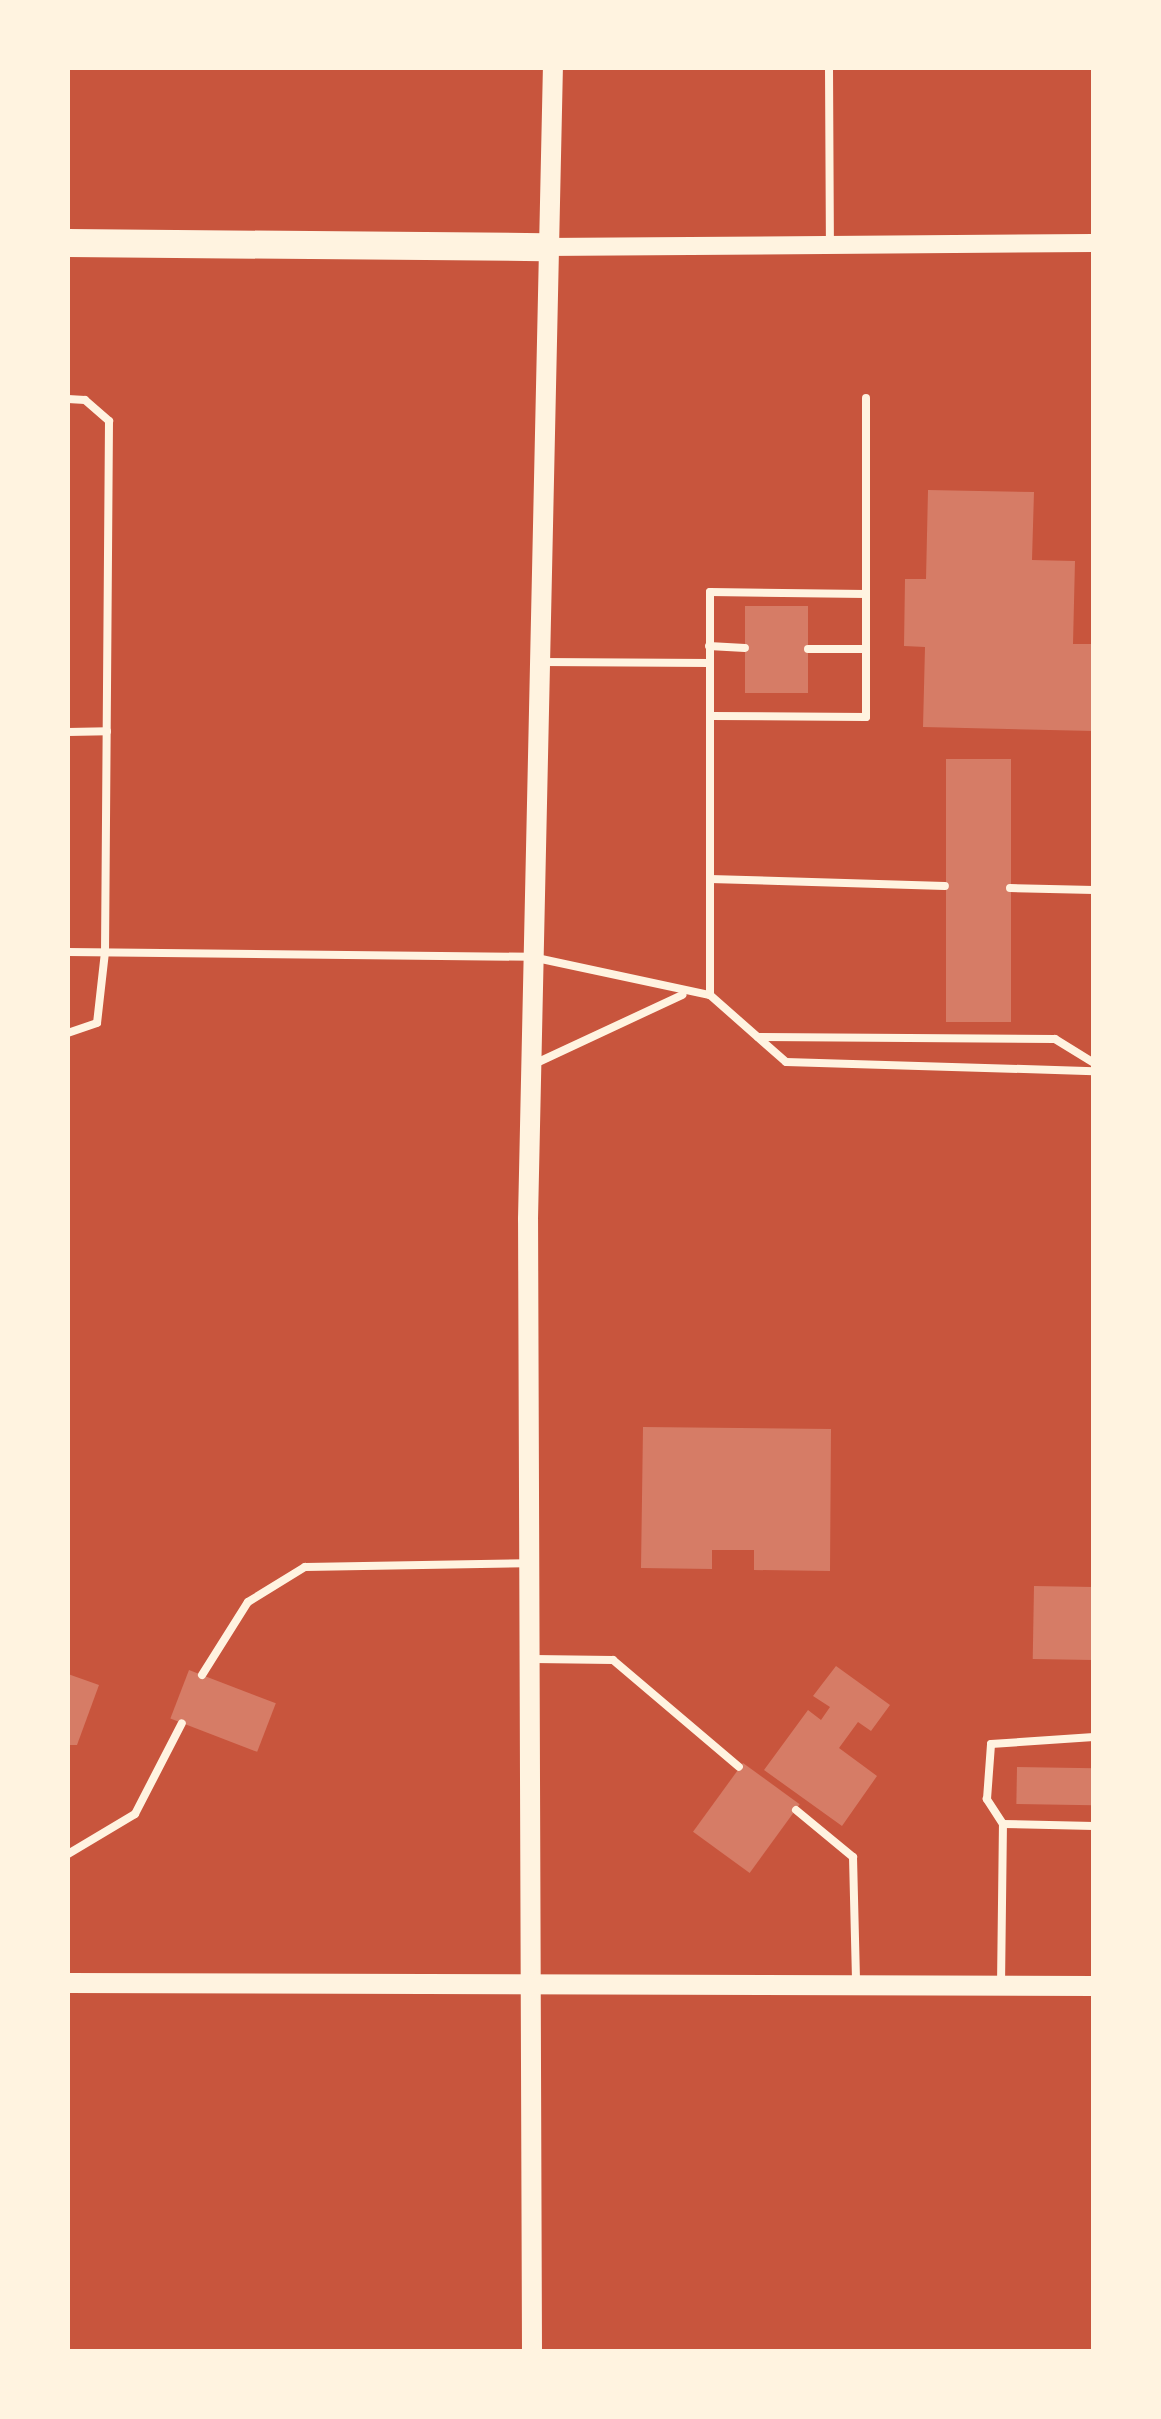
<!DOCTYPE html>
<html>
<head>
<meta charset="utf-8">
<style>
	body { margin:0 }
	#map { position:relative; width:1161px; height:2419px; overflow:hidden; background:#c8553d; font-family:Rubik,sans-serif }
	div>[style] { position:absolute }
	.building>* { inset:0; background:#d67c66; transform-origin:0 0 }
	.service>* { height:8px; margin:-4px; padding:0 4px; transform-origin:4px; border-radius:4px; background:#fff3e0 }
	.tertiary>* { height:18px; margin:-9px; padding:0 9px; transform-origin:9px; border-radius:9px; background:#fff3e0 }
	.secondary>* { height:20px; margin:-10px; padding:0 10px; transform-origin:10px; border-radius:10px; background:#fff3e0 }
	.trunk>* { height:28px; margin:-14px; padding:0 14px; transform-origin:14px; border-radius:14px; background:#fff3e0 }
	span { translate:-50% -50%; white-space:nowrap; text-align:center; line-height:1.15; -webkit-text-stroke:8px #fff3e0; paint-order:stroke }
	.frame { position:absolute; inset:0; border:70px solid #fff3e0; pointer-events:none }
</style>
</head>
<body>
<div id="map">
	<div class="building">
		<i style="clip-path:polygon(928px 490px,1034px 492px,1032px 560px,1075px 561px,1073px 644px,1094px 644px,1094px 731px,923px 727px,925px 647px,904px 646px,905px 579px,926px 579px)"></i>
		<i style="left:745px;top:606px;width:63px;height:87px"></i>
		<i style="left:946px;top:759px;width:65px;height:263px"></i>
		<i style="clip-path:polygon(643px 1427px,831px 1429px,830px 1571px,754px 1570px,754px 1550px,712px 1550px,712px 1569px,641px 1568px)"></i>
		<i style="left:1034px;top:1586px;width:60px;height:73px;rotate:1deg"></i>
		<i style="clip-path:polygon(836px 1666px,890px 1705px,871px 1731px,858px 1722px,839px 1748px,877px 1776px,842px 1826px,764px 1770px,808px 1710px,821px 1720px,830px 1707px,813px 1696px)"></i>
		<i style="left:189px;top:1670px;width:93px;height:52px;rotate:21deg"></i>
		<i style="clip-path:polygon(68px 1674px,99px 1685px,77px 1745px,68px 1745px)"></i>
		<i style="left:743px;top:1763px;width:70px;height:85px;rotate:36deg"></i>
		<i style="left:1017px;top:1767px;width:77px;height:37px;rotate:1deg"></i>
	</div>
	<div class="service">
		<i style="left:829px;top:68px;width:174px;rotate:89.7deg"></i>
		<i style="left:68px;top:399px;width:17px;rotate:3deg"></i>
		<i style="left:85px;top:400px;width:32px;rotate:41deg"></i>
		<i style="left:109px;top:421px;width:531px;rotate:90.43deg"></i>
		<i style="left:105px;top:952px;width:71px;rotate:96.4deg"></i>
		<i style="left:97px;top:1023px;width:31px;rotate:161deg"></i>
		<i style="left:709px;top:646px;width:36px;rotate:3deg"></i>
		<i style="left:808px;top:649px;width:58px"></i>
		<i style="left:542px;top:662px;width:168px;rotate:0.3deg"></i>
		<i style="left:711px;top:716px;width:155px;rotate:0.4deg"></i>
		<i style="left:866px;top:717px;width:319px;rotate:-90deg"></i>
		<i style="left:68px;top:732px;width:39px;rotate:-1deg"></i>
		<i style="left:710px;top:879px;width:235px;rotate:1.7deg"></i>
		<i style="left:1010px;top:888px;width:84px;rotate:1.4deg"></i>
		<i style="left:68px;top:952px;width:464px;rotate:0.6deg"></i>
		<i style="left:532px;top:957px;width:182px;rotate:12.1deg"></i>
		<i style="left:710px;top:995px;width:403px;rotate:-90deg"></i>
		<i style="left:710px;top:592px;width:156px;rotate:0.7deg"></i>
		<i style="left:710px;top:995px;width:101px;rotate:41.4deg"></i>
		<i style="left:786px;top:1062px;width:308px;rotate:1.7deg"></i>
		<i style="left:758px;top:1037px;width:297px;rotate:0.4deg"></i>
		<i style="left:1055px;top:1039px;width:46px;rotate:31.6deg"></i>
		<i style="left:532px;top:1065px;width:166px;rotate:-25deg"></i>
		<i style="left:534px;top:1659px;width:79px;rotate:0.7deg"></i>
		<i style="left:613px;top:1660px;width:165px;rotate:40.3deg"></i>
		<i style="left:202px;top:1675px;width:86px;rotate:-57.8deg"></i>
		<i style="left:248px;top:1602px;width:67px;rotate:-31.6deg"></i>
		<i style="left:305px;top:1567px;width:221px;rotate:-1deg"></i>
		<i style="left:796px;top:1810px;width:74px;rotate:39.5deg"></i>
		<i style="left:853px;top:1857px;width:126px;rotate:88.6deg"></i>
		<i style="left:1003px;top:1824px;width:30px;rotate:-123deg"></i>
		<i style="left:987px;top:1799px;width:55px;rotate:-85.8deg"></i>
		<i style="left:991px;top:1744px;width:103px;rotate:-3.9deg"></i>
		<i style="left:68px;top:1854px;width:78px;rotate:-30.8deg"></i>
		<i style="left:135px;top:1814px;width:102px;rotate:-62.7deg"></i>
		<i style="left:1001px;top:1985px;width:161px;rotate:-89.3deg"></i>
		<i style="left:1003px;top:1824px;width:91px;rotate:1.3deg"></i>
	</div>
	<div class="tertiary">
		<i style="left:543px;top:247px;width:551px;rotate:-0.42deg"></i>
	</div>
	<div class="secondary">
		<i style="left:68px;top:1983px;width:1026px;rotate:0.17deg"></i>
		<i style="left:532px;top:2352px;width:1133px;rotate:-90.2deg"></i>
		<i style="left:528px;top:1219px;width:1151px;rotate:-88.76deg"></i>
	</div>
	<div class="trunk">
		<i style="left:68px;top:243px;width:475px;rotate:0.5deg"></i>
	</div>
	<div class="frame"></div>
</div>
</body>
</html>
